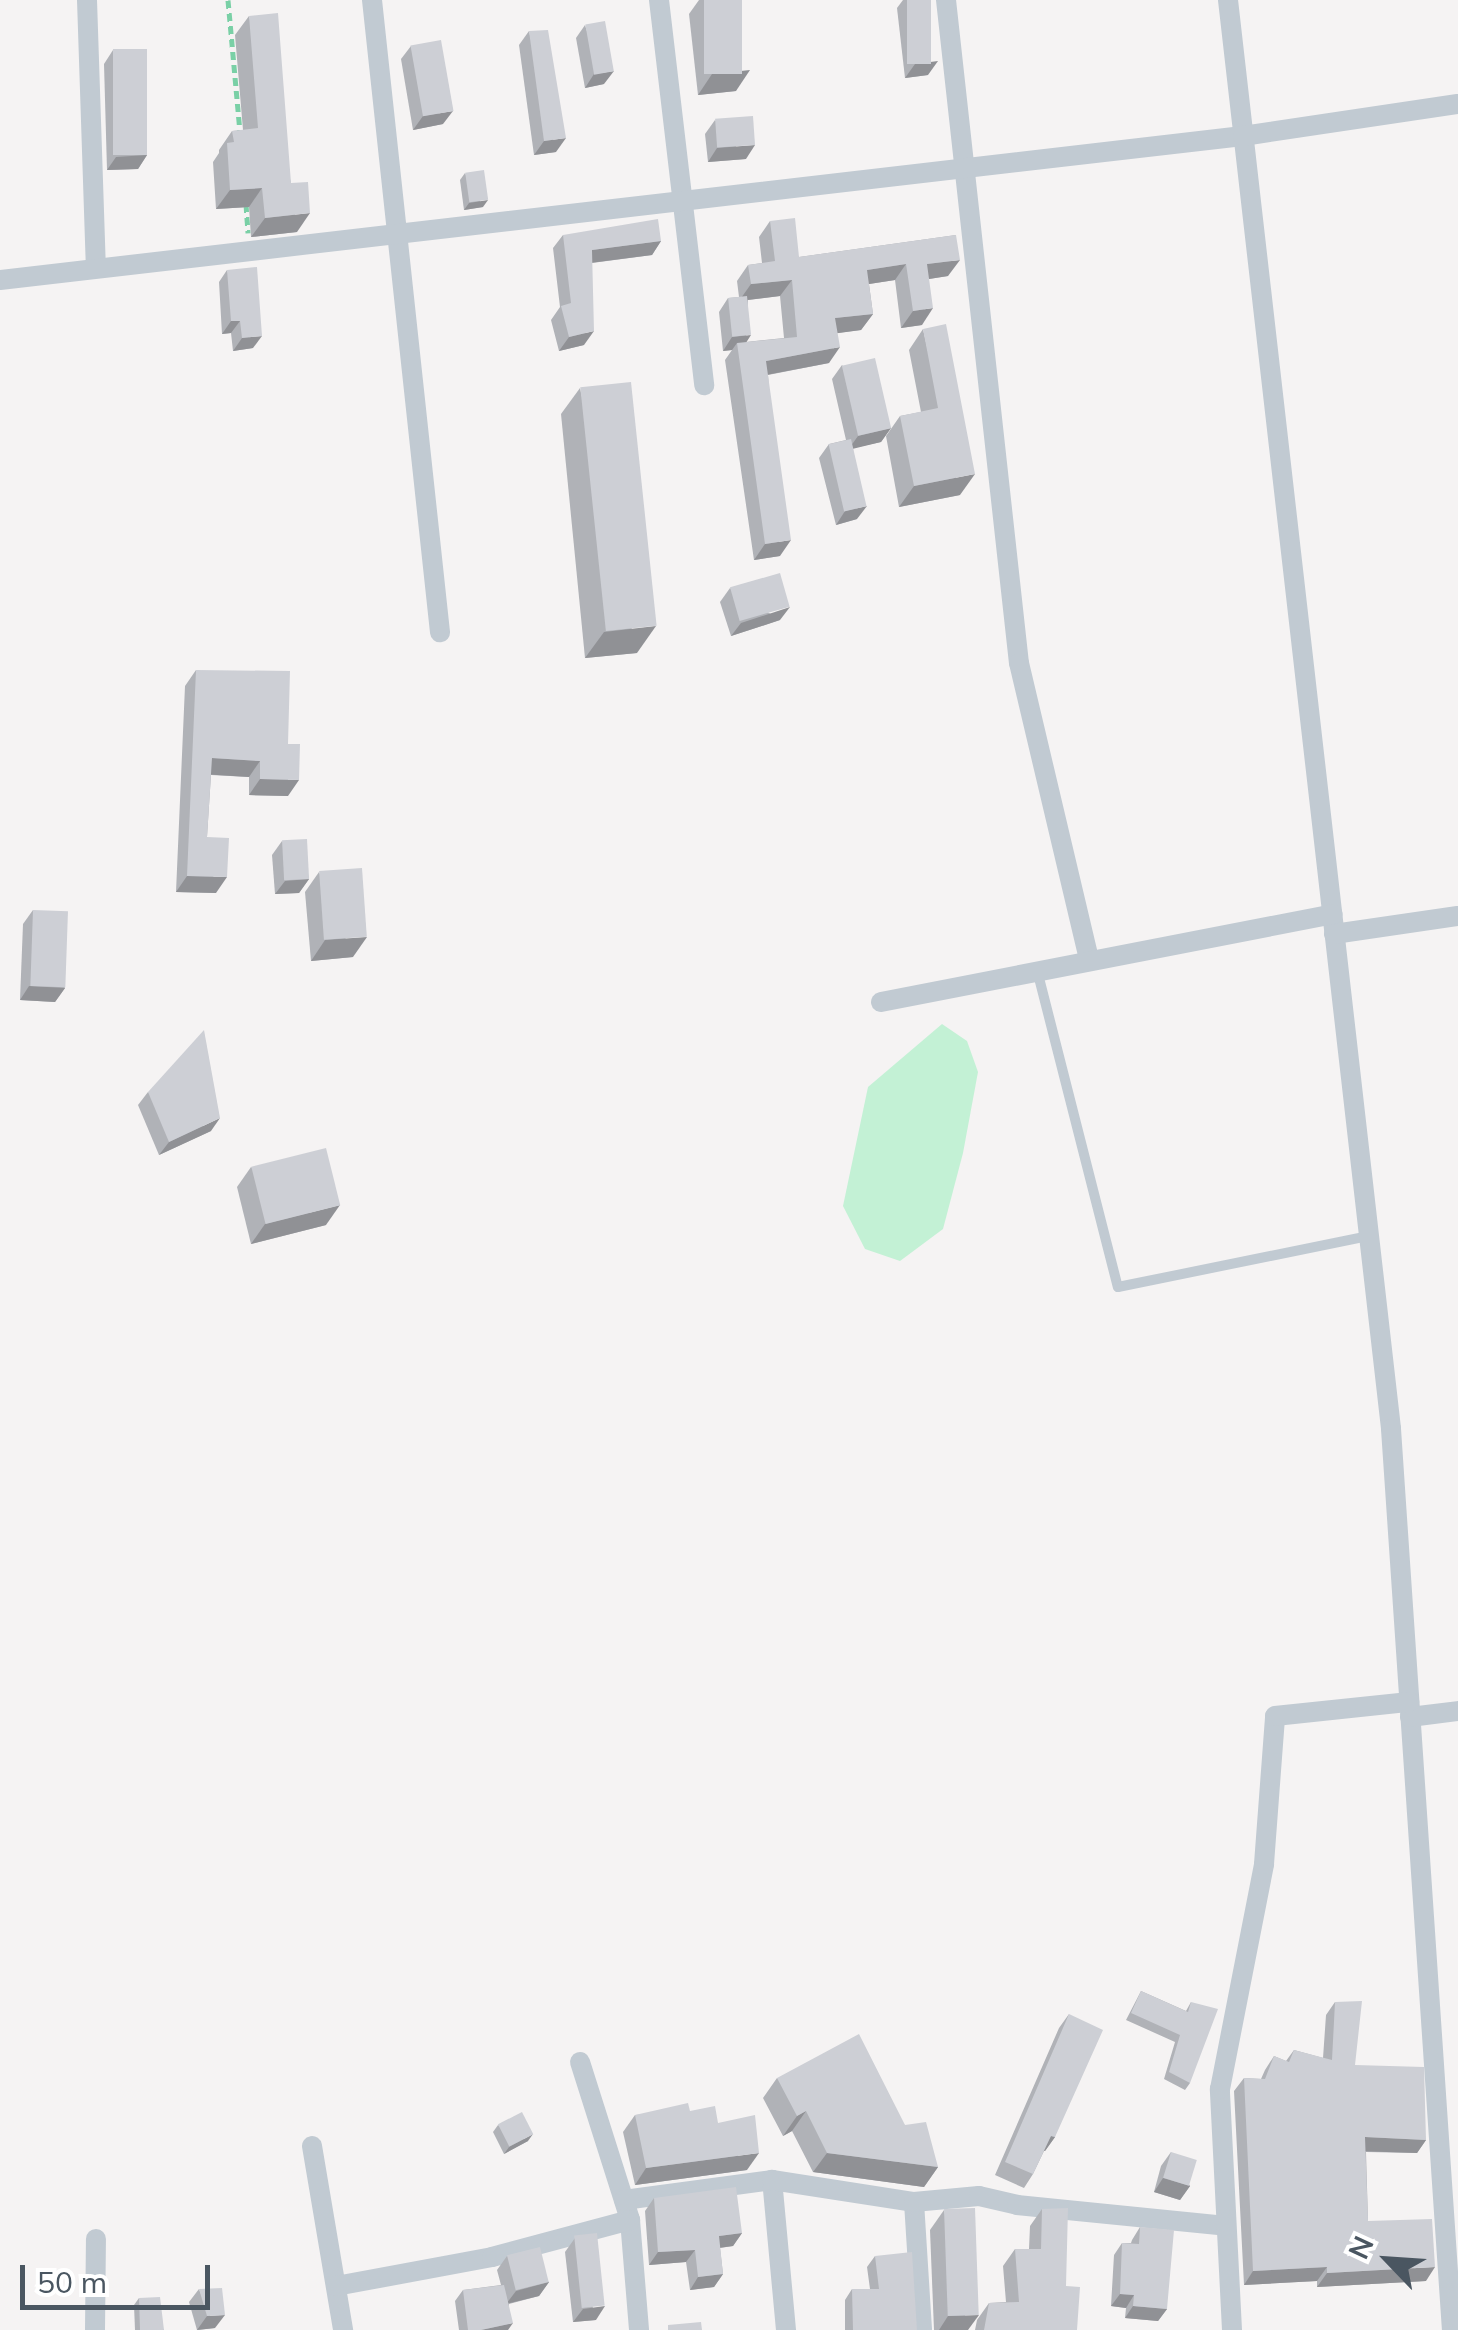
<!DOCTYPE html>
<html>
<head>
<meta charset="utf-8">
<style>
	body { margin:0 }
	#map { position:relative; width:1458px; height:2330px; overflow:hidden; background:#f5f3f3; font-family:Mulish,sans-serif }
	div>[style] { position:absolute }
	.green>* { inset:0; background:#c3f1d5 }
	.path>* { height:5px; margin-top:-2.5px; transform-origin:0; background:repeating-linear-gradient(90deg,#7ad0a6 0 8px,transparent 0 13px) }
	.service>* { height:10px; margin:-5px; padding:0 5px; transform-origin:5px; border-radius:5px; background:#c1cad2 }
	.minor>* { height:20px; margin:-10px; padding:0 10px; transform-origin:10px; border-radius:10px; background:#c1cad2 }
	.wall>* { inset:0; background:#b0b2b7 }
	.shaded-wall>* { inset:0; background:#909195 }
	.building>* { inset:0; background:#cdcfd5; transform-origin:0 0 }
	span { translate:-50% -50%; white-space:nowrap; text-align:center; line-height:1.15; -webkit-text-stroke:9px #fff; paint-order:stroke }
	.north { position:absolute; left:1338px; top:2210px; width:100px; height:100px; -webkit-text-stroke:8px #fff; paint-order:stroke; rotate:295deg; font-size:28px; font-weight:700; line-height:40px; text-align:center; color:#4a5661 }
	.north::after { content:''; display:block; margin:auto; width:35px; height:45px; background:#4a5661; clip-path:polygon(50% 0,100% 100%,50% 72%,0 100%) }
	.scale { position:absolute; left:20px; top:2265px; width:190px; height:45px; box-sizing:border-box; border:5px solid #4a5661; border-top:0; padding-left:12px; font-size:30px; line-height:35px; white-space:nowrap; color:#4a5661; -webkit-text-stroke:8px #fff; paint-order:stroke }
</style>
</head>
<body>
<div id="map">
	<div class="green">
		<i style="clip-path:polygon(942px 1024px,967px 1041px,978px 1072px,963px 1153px,943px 1229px,900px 1261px,865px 1249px,843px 1206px,868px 1087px)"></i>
	</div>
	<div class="path">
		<i style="left:228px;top:0;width:134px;rotate:84.8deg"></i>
		<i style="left:246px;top:204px;width:29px;rotate:86deg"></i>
	</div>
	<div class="service">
		<i style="left:1037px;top:970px;width:327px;rotate:75.7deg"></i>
		<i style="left:1118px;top:1287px;width:255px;rotate:-11.5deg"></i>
	</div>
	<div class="minor">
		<i style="left:87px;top:0;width:268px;rotate:88.1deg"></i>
		<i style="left:372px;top:0;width:636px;rotate:83.86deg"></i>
		<i style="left:659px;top:0;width:388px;rotate:83.3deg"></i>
		<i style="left:946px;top:0;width:667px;rotate:83.72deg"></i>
		<i style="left:1019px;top:663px;width:304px;rotate:76.7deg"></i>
		<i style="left:1228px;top:0;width:1438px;rotate:83.49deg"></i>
		<i style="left:1391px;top:1429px;width:903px;rotate:86.13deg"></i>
		<i style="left:0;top:280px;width:1251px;rotate:-6.61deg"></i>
		<i style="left:1243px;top:136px;width:217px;rotate:-8.5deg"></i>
		<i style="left:1334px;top:934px;width:125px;rotate:-8.3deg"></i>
		<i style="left:881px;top:1002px;width:460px;rotate:-11deg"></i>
		<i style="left:1410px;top:1717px;width:48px;rotate:-7.1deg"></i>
		<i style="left:580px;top:2062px;width:166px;rotate:72.4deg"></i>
		<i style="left:630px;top:2220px;width:110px;rotate:85.3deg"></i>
		<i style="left:312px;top:2146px;width:187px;rotate:80.4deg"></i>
		<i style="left:624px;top:2200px;width:149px;rotate:-7.7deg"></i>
		<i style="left:914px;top:2202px;width:128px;rotate:86.4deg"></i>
		<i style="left:336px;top:2286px;width:159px;rotate:-10.5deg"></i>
		<i style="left:492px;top:2257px;width:143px;rotate:-15deg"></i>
		<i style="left:95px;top:2330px;width:91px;rotate:-89.4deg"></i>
		<i style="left:786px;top:2330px;width:151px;rotate:-95.3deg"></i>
		<i style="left:772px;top:2180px;width:144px;rotate:8.8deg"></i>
		<i style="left:914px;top:2202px;width:65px;rotate:-5.3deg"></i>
		<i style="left:979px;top:2196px;width:39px;rotate:13deg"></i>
		<i style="left:1017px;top:2205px;width:210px;rotate:5.7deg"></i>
		<i style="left:1232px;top:2330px;width:241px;rotate:-92.9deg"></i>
		<i style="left:1220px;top:2089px;width:229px;rotate:-78.9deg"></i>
		<i style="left:1264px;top:1864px;width:148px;rotate:-85.7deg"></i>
		<i style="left:1275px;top:1716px;width:135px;rotate:-6deg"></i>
	</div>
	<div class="wall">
		<i style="clip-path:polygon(699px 0,742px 0,736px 91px,698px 95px,689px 14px)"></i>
		<i style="clip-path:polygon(903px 0,931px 0,928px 75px,905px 78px,897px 8px)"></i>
		<i style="clip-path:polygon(249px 16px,291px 183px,297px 232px,251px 237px,249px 207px,216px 209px,213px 162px,219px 153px,219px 150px,232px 131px,243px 130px,235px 35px)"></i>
		<i style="clip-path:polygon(585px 25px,604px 84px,585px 88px,576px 38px)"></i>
		<i style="clip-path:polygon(529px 31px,556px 152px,534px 155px,519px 45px)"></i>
		<i style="clip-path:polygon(411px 46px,443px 124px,413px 130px,401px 59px)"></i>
		<i style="clip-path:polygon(113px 50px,147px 155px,138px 169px,107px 170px,104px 64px)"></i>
		<i style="clip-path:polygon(715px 120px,746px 159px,708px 162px,705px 134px)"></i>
		<i style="clip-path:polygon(465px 173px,483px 207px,464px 210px,460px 180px)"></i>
		<i style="clip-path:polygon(evenodd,770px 221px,799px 257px,956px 235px,948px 276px,929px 279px,922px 325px,901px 328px,895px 280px,869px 284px,873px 314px,861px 330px,837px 333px,829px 363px,768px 375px,780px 556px,754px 560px,725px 360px,732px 350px,723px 351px,719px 312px,728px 298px,739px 297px,737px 281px,748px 265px,762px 263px,759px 237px,770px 221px,780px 296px,784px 338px,746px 342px,748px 300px,780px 296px)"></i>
		<i style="clip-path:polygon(563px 235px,661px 241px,652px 255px,592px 263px,584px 345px,559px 351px,551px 320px,560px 307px,553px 248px)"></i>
		<i style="clip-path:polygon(227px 270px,253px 348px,233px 351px,231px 333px,222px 334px,219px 282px)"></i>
		<i style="clip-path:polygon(923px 329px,960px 495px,899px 507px,886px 436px,900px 416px,921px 412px,909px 350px)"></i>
		<i style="clip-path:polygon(842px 365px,891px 428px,881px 442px,853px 448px,857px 519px,836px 525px,819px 458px,829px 444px,846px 440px,832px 379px)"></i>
		<i style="clip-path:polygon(580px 388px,637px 653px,585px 658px,561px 414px)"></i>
		<i style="clip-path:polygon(730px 588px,780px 620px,731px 636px,720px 602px)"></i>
		<i style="clip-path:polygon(196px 670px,288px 744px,288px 796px,249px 795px,249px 777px,211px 775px,207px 837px,216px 893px,176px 892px,185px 686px)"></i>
		<i style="clip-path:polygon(282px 841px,309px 879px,299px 893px,275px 894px,272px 855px)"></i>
		<i style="clip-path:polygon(319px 872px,353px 957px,311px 961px,305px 892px)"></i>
		<i style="clip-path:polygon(33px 910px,65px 988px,55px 1002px,20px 1000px,23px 924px)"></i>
		<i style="clip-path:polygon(148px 1092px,211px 1131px,159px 1155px,138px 1105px)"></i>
		<i style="clip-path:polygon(251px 1167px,326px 1225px,251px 1244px,237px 1187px)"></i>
		<i style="clip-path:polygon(1141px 1991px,1186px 2011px,1191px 2002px,1190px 2083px,1185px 2090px,1164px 2079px,1175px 2042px,1126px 2020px)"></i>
		<i style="clip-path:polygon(1335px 2002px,1355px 2065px,1426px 2140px,1417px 2153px,1366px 2152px,1368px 2221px,1426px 2281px,1317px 2287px,1317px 2281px,1244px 2285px,1234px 2091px,1244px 2078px,1261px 2079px,1265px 2070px,1274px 2056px,1286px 2061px,1294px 2050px,1323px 2058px,1326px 2015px)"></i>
		<i style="clip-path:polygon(1069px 2014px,1055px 2137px,1045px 2151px,1044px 2151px,1033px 2174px,1024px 2188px,995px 2175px,1059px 2028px)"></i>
		<i style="clip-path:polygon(777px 2078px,905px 2125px,938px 2167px,924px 2187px,813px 2172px,792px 2131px,783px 2136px,763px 2098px)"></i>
		<i style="clip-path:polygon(690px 2111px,718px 2123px,747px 2170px,635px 2185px,623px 2132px,635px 2115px)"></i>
		<i style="clip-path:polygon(498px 2125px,528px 2141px,504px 2154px,493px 2132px)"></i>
		<i style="clip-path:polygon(1171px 2152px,1190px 2186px,1180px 2200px,1154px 2192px,1161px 2166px)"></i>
		<i style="clip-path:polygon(654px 2198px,742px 2233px,733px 2246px,720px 2248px,723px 2274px,714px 2287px,690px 2290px,686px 2262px,649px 2265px,645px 2211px)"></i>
		<i style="clip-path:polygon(1042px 2209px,1066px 2286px,1077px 2330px,975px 2330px,977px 2320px,989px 2303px,1006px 2302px,1003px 2266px,1015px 2249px,1029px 2249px,1030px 2226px)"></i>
		<i style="clip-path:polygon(944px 2210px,968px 2330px,934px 2330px,930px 2230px)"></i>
		<i style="clip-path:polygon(1140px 2227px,1167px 2309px,1158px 2321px,1125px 2318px,1126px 2308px,1111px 2306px,1114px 2255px,1122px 2243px,1131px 2243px,1132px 2240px)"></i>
		<i style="clip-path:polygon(575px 2238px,596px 2320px,573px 2322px,565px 2252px)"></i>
		<i style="clip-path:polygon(507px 2256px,549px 2282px,539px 2296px,509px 2304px,508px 2330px,459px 2330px,455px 2301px,463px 2290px,501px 2285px,497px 2270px)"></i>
		<i style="clip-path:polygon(875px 2256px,917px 2330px,845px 2330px,845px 2300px,852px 2289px,870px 2289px,867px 2267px)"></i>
		<i style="clip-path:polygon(199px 2289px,215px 2328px,197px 2330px,189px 2302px)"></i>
		<i style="clip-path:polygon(139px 2298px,164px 2330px,135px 2330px,134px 2305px)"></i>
	</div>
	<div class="shaded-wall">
		<i style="clip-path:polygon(938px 61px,928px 75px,905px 78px,915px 64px)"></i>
		<i style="clip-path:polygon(750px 70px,736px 91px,698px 95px,712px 74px)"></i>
		<i style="clip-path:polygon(614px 71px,604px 84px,585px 88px,594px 74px)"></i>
		<i style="clip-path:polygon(453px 111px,443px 124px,413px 130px,423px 116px)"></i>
		<i style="clip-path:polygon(566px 138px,556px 152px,534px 155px,544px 141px)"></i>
		<i style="clip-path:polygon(755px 145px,746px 159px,708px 162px,717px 148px)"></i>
		<i style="clip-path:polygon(147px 155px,138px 169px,107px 170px,116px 157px)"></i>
		<i style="clip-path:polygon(262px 188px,249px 207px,216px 209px,230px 190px)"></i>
		<i style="clip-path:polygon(488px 200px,483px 207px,464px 210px,469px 203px)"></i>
		<i style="clip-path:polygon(310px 213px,297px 232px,251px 237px,265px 218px)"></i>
		<i style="clip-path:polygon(661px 241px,652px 255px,582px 264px,592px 250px)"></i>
		<i style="clip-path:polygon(960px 260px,948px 276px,916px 281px,927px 264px)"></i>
		<i style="clip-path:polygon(906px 264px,895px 280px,856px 286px,867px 270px)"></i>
		<i style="clip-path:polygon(792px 280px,780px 296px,739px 301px,751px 284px)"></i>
		<i style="clip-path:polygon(933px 308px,922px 325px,901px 328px,913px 311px)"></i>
		<i style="clip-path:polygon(873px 314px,861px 330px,824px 335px,835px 318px)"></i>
		<i style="clip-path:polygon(231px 321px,240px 321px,231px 333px,222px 334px)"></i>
		<i style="clip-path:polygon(594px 331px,584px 345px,559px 351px,569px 337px)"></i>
		<i style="clip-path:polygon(751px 335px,742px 349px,737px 343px,732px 350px,723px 351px,732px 337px)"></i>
		<i style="clip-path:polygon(262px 336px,253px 348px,233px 351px,242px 338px)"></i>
		<i style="clip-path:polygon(840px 347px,829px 363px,755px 377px,766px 361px)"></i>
		<i style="clip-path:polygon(891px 428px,881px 442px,848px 450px,858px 436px)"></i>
		<i style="clip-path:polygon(975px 474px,960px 495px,899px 507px,914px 486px)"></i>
		<i style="clip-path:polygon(867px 506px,857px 519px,836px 525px,845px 511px)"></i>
		<i style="clip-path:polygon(791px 540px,780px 556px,754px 560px,765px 544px)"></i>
		<i style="clip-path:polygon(790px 607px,780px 620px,731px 636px,741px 623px)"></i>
		<i style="clip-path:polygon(656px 626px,637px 653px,585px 658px,604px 632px)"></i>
		<i style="clip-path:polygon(212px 758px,260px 761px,249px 777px,201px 774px)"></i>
		<i style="clip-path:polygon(260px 779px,299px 780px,288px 796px,249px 795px)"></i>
		<i style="clip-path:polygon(187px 876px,227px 877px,216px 893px,176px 892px)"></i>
		<i style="clip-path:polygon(309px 879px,299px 893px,275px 894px,285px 881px)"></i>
		<i style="clip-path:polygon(367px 937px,353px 957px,311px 961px,325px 940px)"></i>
		<i style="clip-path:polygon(29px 986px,65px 988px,55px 1002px,20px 1000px)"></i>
		<i style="clip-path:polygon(220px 1118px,211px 1131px,159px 1155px,169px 1142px)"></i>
		<i style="clip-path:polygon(340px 1205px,326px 1225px,251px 1244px,265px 1224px)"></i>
		<i style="clip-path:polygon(806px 2111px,792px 2131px,783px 2136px,797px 2116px)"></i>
		<i style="clip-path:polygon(533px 2134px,528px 2141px,504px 2154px,509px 2147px)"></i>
		<i style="clip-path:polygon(1051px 2136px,1055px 2137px,1045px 2151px,1041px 2149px)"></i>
		<i style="clip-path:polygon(1365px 2137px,1426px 2140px,1417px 2153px,1356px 2151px)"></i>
		<i style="clip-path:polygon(759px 2153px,747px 2170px,635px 2185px,646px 2168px)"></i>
		<i style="clip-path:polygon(827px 2153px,938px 2167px,924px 2187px,813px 2172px)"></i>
		<i style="clip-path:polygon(1163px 2178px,1190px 2186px,1180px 2200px,1154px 2192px)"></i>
		<i style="clip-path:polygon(742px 2233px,733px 2246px,710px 2249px,719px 2236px)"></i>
		<i style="clip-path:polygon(695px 2250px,686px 2262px,649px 2265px,658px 2252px)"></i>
		<i style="clip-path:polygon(1327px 2267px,1317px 2281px,1244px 2285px,1253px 2271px)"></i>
		<i style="clip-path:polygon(1435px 2267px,1426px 2281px,1317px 2287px,1327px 2273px)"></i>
		<i style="clip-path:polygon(723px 2274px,714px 2287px,690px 2290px,698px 2277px)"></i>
		<i style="clip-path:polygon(549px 2282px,539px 2296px,506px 2304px,516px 2291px)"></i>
		<i style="clip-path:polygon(1120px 2294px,1134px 2295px,1126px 2308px,1111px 2306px)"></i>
		<i style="clip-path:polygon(605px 2306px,596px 2320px,573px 2322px,583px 2309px)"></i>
		<i style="clip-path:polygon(1133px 2306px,1167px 2309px,1158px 2321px,1125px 2318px)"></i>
		<i style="clip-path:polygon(225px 2315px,215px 2328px,197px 2330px,207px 2316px)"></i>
		<i style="clip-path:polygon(979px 2315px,968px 2330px,939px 2330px,948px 2316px)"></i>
		<i style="clip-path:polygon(513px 2323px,508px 2330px,481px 2330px)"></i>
	</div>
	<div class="building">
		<i style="left:704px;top:0;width:38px;height:74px"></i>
		<i style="left:907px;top:0;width:24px;height:64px"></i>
		<i style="clip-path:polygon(278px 13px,291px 183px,308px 182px,310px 213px,265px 218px,262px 188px,230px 190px,227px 143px,234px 142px,232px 131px,258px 128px,249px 16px)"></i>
		<i style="left:605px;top:21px;width:51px;height:20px;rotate:80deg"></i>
		<i style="clip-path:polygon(548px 30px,566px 138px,544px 141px,529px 31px)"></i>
		<i style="left:441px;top:40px;width:72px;height:31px;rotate:80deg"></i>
		<i style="left:147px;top:49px;width:106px;height:34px;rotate:90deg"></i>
		<i style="left:753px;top:116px;width:29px;height:38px;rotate:86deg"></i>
		<i style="left:484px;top:170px;width:30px;height:19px;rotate:82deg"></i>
		<i style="clip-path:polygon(795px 218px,799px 257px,956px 235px,960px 260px,927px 264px,933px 308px,913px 311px,906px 264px,867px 270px,873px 314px,835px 318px,840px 347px,766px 361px,791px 540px,765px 544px,737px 343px,797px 337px,792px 280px,751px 284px,748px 265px,775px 261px,770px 221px)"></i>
		<i style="clip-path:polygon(658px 219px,661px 241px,592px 250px,594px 331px,569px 337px,561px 306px,571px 303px,563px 235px)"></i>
		<i style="clip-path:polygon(257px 267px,262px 336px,242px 338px,240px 321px,231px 321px,227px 270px)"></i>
		<i style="left:747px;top:296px;width:39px;height:19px;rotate:84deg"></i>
		<i style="clip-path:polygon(946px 324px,975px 474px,914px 486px,900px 416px,938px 408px,923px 329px)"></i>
		<i style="left:875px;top:358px;width:72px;height:34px;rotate:77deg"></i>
		<i style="left:631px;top:382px;width:245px;height:51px;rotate:84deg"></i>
		<i style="left:851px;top:439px;width:69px;height:23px;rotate:77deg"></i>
		<i style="left:780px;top:573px;width:35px;height:52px;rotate:74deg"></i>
		<i style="clip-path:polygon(196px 670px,290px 671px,288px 744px,300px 744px,299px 780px,260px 779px,260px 761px,212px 758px,207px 837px,229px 838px,227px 877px,187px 876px)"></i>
		<i style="left:307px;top:839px;width:40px;height:25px;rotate:87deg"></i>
		<i style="left:362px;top:868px;width:69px;height:43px;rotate:86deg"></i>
		<i style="left:33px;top:910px;width:35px;height:76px;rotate:2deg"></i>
		<i style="clip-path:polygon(204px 1030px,220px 1118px,169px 1142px,148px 1092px)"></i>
		<i style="left:326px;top:1148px;width:59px;height:77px;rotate:76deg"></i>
		<i style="clip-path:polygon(1141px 1991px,1188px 2012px,1191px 2002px,1218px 2009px,1190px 2083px,1169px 2072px,1180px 2035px,1131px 2013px)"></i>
		<i style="clip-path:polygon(1362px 2001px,1355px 2065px,1424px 2067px,1426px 2140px,1365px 2137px,1368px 2221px,1432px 2219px,1435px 2267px,1327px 2273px,1327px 2267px,1253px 2271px,1244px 2078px,1265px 2079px,1274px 2056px,1289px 2062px,1294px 2050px,1332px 2060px,1335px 2002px)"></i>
		<i style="clip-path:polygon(1069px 2014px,1103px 2030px,1055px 2137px,1051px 2136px,1033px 2174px,1005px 2162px)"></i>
		<i style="clip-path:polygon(859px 2034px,905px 2125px,926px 2122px,938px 2167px,827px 2153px,806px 2111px,797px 2116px,777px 2078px)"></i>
		<i style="clip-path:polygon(688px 2103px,690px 2111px,715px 2106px,718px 2123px,755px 2115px,759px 2153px,646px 2168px,635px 2115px)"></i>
		<i style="left:522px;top:2112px;width:25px;height:27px;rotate:63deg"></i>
		<i style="left:1171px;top:2152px;width:27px;height:27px;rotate:17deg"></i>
		<i style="clip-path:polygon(736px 2187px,742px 2233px,719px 2236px,723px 2274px,698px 2277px,695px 2250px,658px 2252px,654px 2198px)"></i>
		<i style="left:975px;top:2208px;width:107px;height:31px;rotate:88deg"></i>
		<i style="clip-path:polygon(1068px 2208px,1066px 2286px,1080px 2287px,1077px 2330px,984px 2330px,989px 2303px,1019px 2302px,1015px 2249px,1041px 2249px,1042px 2209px)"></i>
		<i style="clip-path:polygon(1140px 2227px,1174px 2230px,1167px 2309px,1133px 2306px,1134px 2295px,1120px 2294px,1122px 2243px,1139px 2244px)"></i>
		<i style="left:597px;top:2233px;width:73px;height:23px;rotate:84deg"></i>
		<i style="left:540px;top:2247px;width:36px;height:34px;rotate:76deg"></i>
		<i style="clip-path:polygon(912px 2252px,917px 2330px,853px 2330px,852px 2289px,879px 2289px,875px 2256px)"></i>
		<i style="clip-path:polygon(504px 2285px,513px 2323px,481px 2330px,468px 2330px,463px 2290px)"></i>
		<i style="clip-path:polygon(222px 2288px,225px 2315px,207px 2316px,199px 2289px)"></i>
		<i style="clip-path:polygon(160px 2297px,164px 2330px,140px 2330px,139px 2298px)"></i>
		<i style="clip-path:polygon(701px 2322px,702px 2330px,668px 2330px,668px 2325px)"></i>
	</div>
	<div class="north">N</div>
	<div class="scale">50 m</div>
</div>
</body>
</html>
